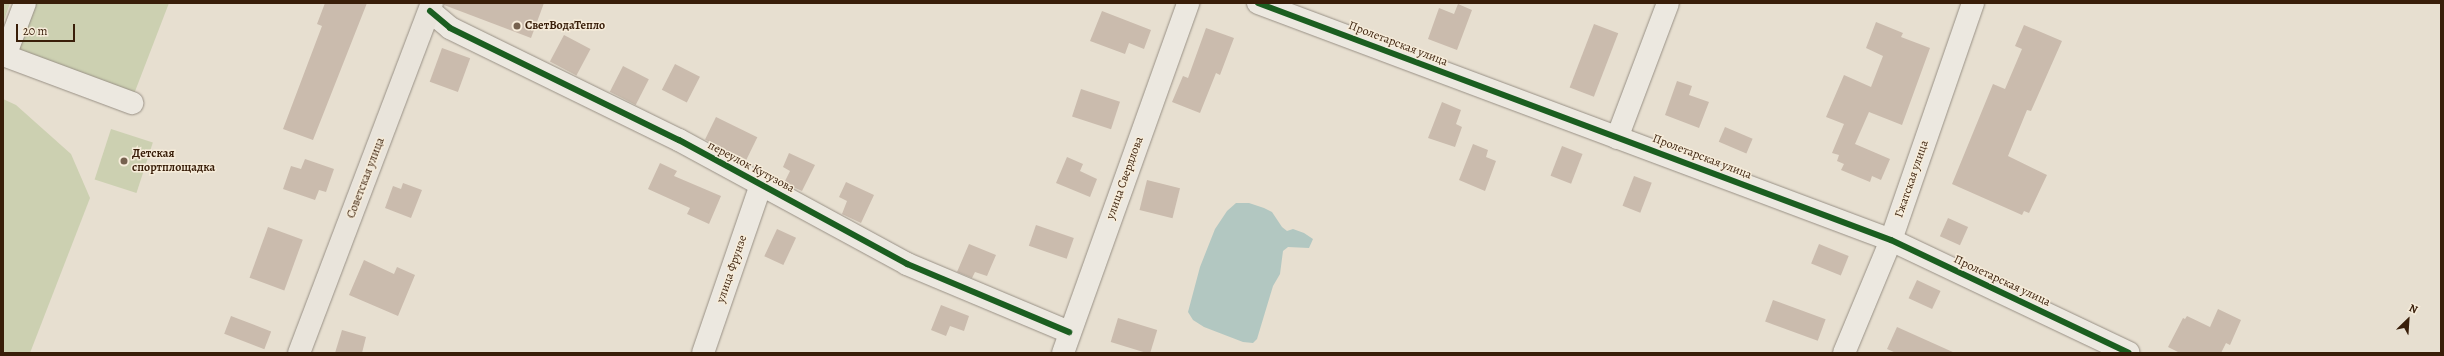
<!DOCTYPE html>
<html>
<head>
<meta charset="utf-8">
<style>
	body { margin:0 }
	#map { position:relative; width:2444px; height:356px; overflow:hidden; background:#e7dfd0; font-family:Alegreya,serif }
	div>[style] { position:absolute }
	.green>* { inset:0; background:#ccd0b1; transform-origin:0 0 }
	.water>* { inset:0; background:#b2c7c1 }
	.building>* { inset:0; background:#cabbad; transform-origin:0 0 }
	.roads { filter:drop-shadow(0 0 1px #989085) drop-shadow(0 0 1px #989085) }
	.minor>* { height:22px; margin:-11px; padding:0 11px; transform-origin:11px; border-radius:11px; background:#ece8e0 }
	.major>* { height:22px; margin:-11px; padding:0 11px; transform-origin:11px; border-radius:11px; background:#e9e4db }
	.cycleway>* { height:6px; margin:-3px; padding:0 3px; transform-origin:3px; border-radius:3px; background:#1b5e20 }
	.dots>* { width:11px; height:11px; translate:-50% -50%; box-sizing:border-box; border:2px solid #f6ecda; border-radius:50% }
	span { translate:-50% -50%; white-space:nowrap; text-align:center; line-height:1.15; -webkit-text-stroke:3px #f6ecda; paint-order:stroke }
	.poi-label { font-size:12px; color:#391e09; font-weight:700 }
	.left { translate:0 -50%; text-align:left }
	.street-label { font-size:12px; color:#391e09 }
	.frame { position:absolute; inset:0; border:4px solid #391e09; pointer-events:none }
	.north { position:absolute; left:2388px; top:300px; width:40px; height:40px; -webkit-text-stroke:3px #f6ecda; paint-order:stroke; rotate:25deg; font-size:11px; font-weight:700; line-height:16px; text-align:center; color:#391e09 }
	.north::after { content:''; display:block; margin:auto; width:14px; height:18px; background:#391e09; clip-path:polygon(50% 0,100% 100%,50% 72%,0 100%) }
	.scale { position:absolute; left:16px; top:24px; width:59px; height:18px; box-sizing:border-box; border:2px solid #391e09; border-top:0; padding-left:5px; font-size:12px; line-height:14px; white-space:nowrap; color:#391e09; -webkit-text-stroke:3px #f6ecda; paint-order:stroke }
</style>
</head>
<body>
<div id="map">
	<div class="green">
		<i style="clip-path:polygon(3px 3px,10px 3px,3px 23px)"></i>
		<i style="clip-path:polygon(35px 3px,169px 3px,134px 94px,17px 49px)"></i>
		<i style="clip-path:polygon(3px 99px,16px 105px,71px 154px,90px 198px,30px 353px,3px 353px)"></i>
		<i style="left:111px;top:129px;width:44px;height:53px;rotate:18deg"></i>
	</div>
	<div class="water">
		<i style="clip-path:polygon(1236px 203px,1249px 203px,1264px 208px,1272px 212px,1282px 227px,1287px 231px,1293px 229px,1304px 233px,1313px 239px,1309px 248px,1288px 247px,1283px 251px,1280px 274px,1273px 286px,1257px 339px,1253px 343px,1243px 342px,1204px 327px,1193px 320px,1188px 312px,1200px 267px,1215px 229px,1227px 211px)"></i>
	</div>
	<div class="building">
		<i style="clip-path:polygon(325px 3px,367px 3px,313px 140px,283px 129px,322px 26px,317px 24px)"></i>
		<i style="clip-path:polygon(444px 3px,544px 3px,531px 38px,444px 5px)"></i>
		<i style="clip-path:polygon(1458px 4px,1472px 10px,1457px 50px,1428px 39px,1439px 8px,1454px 14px)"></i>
		<i style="clip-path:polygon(1102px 11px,1151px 30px,1144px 49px,1129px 43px,1125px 54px,1090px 41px)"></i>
		<i style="clip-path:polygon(1876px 22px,1903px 33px,1901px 37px,1930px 48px,1902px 125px,1869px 112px,1855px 144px,1890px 159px,1881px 180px,1872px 176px,1870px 182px,1841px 170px,1844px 164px,1837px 161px,1839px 155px,1832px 153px,1844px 124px,1826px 117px,1844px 75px,1871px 87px,1883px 56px,1866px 48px)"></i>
		<i style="left:1594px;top:24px;width:26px;height:68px;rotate:21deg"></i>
		<i style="clip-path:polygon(2024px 25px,2062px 41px,2031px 111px,2027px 110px,2008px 156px,2047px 175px,2029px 213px,2024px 211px,2022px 215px,1952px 184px,1993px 84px,2005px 89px,2022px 49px,2015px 46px)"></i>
		<i style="clip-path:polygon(1206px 28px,1234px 38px,1220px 75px,1216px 73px,1200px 113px,1172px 102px,1183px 76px,1188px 78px)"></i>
		<i style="left:564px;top:35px;width:30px;height:30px;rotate:28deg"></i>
		<i style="left:442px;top:48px;width:30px;height:36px;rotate:20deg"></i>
		<i style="left:675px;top:64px;width:28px;height:29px;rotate:27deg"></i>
		<i style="left:623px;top:66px;width:29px;height:29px;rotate:27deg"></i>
		<i style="clip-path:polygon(1677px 81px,1692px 86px,1689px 95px,1709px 102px,1699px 128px,1665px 115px)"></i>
		<i style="left:1081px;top:89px;width:41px;height:29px;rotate:18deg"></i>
		<i style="clip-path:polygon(1442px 102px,1461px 110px,1456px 124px,1462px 127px,1455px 147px,1428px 138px)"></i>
		<i style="left:716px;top:117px;width:46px;height:25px;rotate:26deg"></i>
		<i style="left:1725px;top:127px;width:30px;height:16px;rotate:23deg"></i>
		<i style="clip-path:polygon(1473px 144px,1488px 150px,1486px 157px,1496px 161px,1485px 191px,1459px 180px)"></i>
		<i style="left:1562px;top:146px;width:22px;height:32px;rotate:21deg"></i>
		<i style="clip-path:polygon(789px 153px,815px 165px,802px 191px,784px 183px,790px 171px,783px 167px)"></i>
		<i style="clip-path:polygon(1067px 157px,1083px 164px,1080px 171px,1097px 179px,1090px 197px,1056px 183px)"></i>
		<i style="clip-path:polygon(305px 159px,334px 169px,326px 192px,319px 190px,315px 200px,283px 189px,291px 166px,301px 169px)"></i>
		<i style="clip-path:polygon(660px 163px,677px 171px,674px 176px,721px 196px,709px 224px,687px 214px,690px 208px,648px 189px)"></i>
		<i style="left:1634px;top:176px;width:19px;height:32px;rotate:21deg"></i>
		<i style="left:1147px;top:180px;width:34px;height:31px;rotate:14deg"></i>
		<i style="clip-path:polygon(846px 182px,874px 195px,861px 223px,842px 214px,847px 201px,839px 197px)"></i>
		<i style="clip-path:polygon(403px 183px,422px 190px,411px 218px,385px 208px,393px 186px,401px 189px)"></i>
		<i style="left:1948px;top:218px;width:22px;height:20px;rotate:24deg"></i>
		<i style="left:1036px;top:225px;width:40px;height:22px;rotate:19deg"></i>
		<i style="left:268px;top:227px;width:37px;height:54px;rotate:20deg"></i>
		<i style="left:777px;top:229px;width:21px;height:30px;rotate:25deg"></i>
		<i style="clip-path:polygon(969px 244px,996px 255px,987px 276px,975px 272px,972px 278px,957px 272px)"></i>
		<i style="left:1819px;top:244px;width:32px;height:21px;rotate:22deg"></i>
		<i style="clip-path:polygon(364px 260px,394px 274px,397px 267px,415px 275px,398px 316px,349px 295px)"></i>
		<i style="left:1917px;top:280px;width:26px;height:20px;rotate:25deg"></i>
		<i style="left:1773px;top:300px;width:56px;height:23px;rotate:20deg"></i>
		<i style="clip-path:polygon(941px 305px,969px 316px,964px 331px,950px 326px,946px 336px,931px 330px)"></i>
		<i style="clip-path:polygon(2218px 309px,2241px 320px,2230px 345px,2226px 343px,2221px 353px,2180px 353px,2168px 347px,2183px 318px,2185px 319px,2187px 316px,2210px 327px)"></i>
		<i style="left:231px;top:316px;width:43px;height:19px;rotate:21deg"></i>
		<i style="left:1118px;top:318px;width:41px;height:25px;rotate:17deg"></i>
		<i style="clip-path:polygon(1897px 327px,1955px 353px,1896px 353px,1887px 349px)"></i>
		<i style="clip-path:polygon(342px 330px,366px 337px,362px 353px,335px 353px)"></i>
	</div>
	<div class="roads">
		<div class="minor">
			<i style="left:1258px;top:3px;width:676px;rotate:20.53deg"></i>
			<i style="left:1891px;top:240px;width:263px;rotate:25.4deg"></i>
			<i style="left:430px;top:11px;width:26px;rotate:40deg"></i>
			<i style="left:450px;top:28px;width:255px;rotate:26.1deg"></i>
			<i style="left:679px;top:140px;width:260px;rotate:28.5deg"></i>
			<i style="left:907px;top:264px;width:176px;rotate:22.8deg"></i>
			<i style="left:3px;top:55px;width:138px;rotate:20.4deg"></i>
			<i style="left:5px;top:56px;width:57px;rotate:-69.3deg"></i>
			<i style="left:1617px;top:138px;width:144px;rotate:-69.3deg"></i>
			<i style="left:703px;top:353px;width:178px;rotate:-71deg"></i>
			<i style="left:1063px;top:353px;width:372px;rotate:-70.3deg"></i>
			<i style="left:1844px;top:353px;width:122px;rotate:-67.4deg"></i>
			<i style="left:1891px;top:240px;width:251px;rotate:-70.9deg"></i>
		</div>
		<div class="major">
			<i style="left:299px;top:353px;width:374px;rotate:-69.2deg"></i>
		</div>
	</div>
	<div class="cycleway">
		<i style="left:1258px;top:3px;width:676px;rotate:20.53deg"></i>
		<i style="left:1891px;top:240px;width:263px;rotate:25.4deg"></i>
		<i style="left:430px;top:11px;width:26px;rotate:40deg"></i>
		<i style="left:450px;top:28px;width:255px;rotate:26.1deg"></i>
		<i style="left:679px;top:140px;width:260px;rotate:28.5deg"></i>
		<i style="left:907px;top:264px;width:176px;rotate:22.8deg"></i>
	</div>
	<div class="dots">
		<i style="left:517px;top:26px;background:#76624f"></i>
		<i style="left:124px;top:161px;background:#76624f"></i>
	</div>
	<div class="poi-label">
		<span class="left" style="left:525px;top:26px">СветВодаТепло</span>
		<span class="left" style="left:132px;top:161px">Детская<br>спортплощадка</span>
	</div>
	<div class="street-label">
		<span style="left:1398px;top:44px;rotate:21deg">Пролетарская улица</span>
		<span style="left:1702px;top:157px;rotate:21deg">Пролетарская улица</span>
		<span style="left:751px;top:167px;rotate:28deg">переулок Кутузова</span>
		<span style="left:366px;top:178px;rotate:-69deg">Советская улица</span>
		<span style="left:1125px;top:178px;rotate:-70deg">улица Свердлова</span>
		<span style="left:1912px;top:179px;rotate:-71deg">Гжатская улица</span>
		<span style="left:732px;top:269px;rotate:-71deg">улица Фрунзе</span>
		<span style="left:2002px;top:281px;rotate:25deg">Пролетарская улица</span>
	</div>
	<div class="frame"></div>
	<div class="north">N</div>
	<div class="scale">20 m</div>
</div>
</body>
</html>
